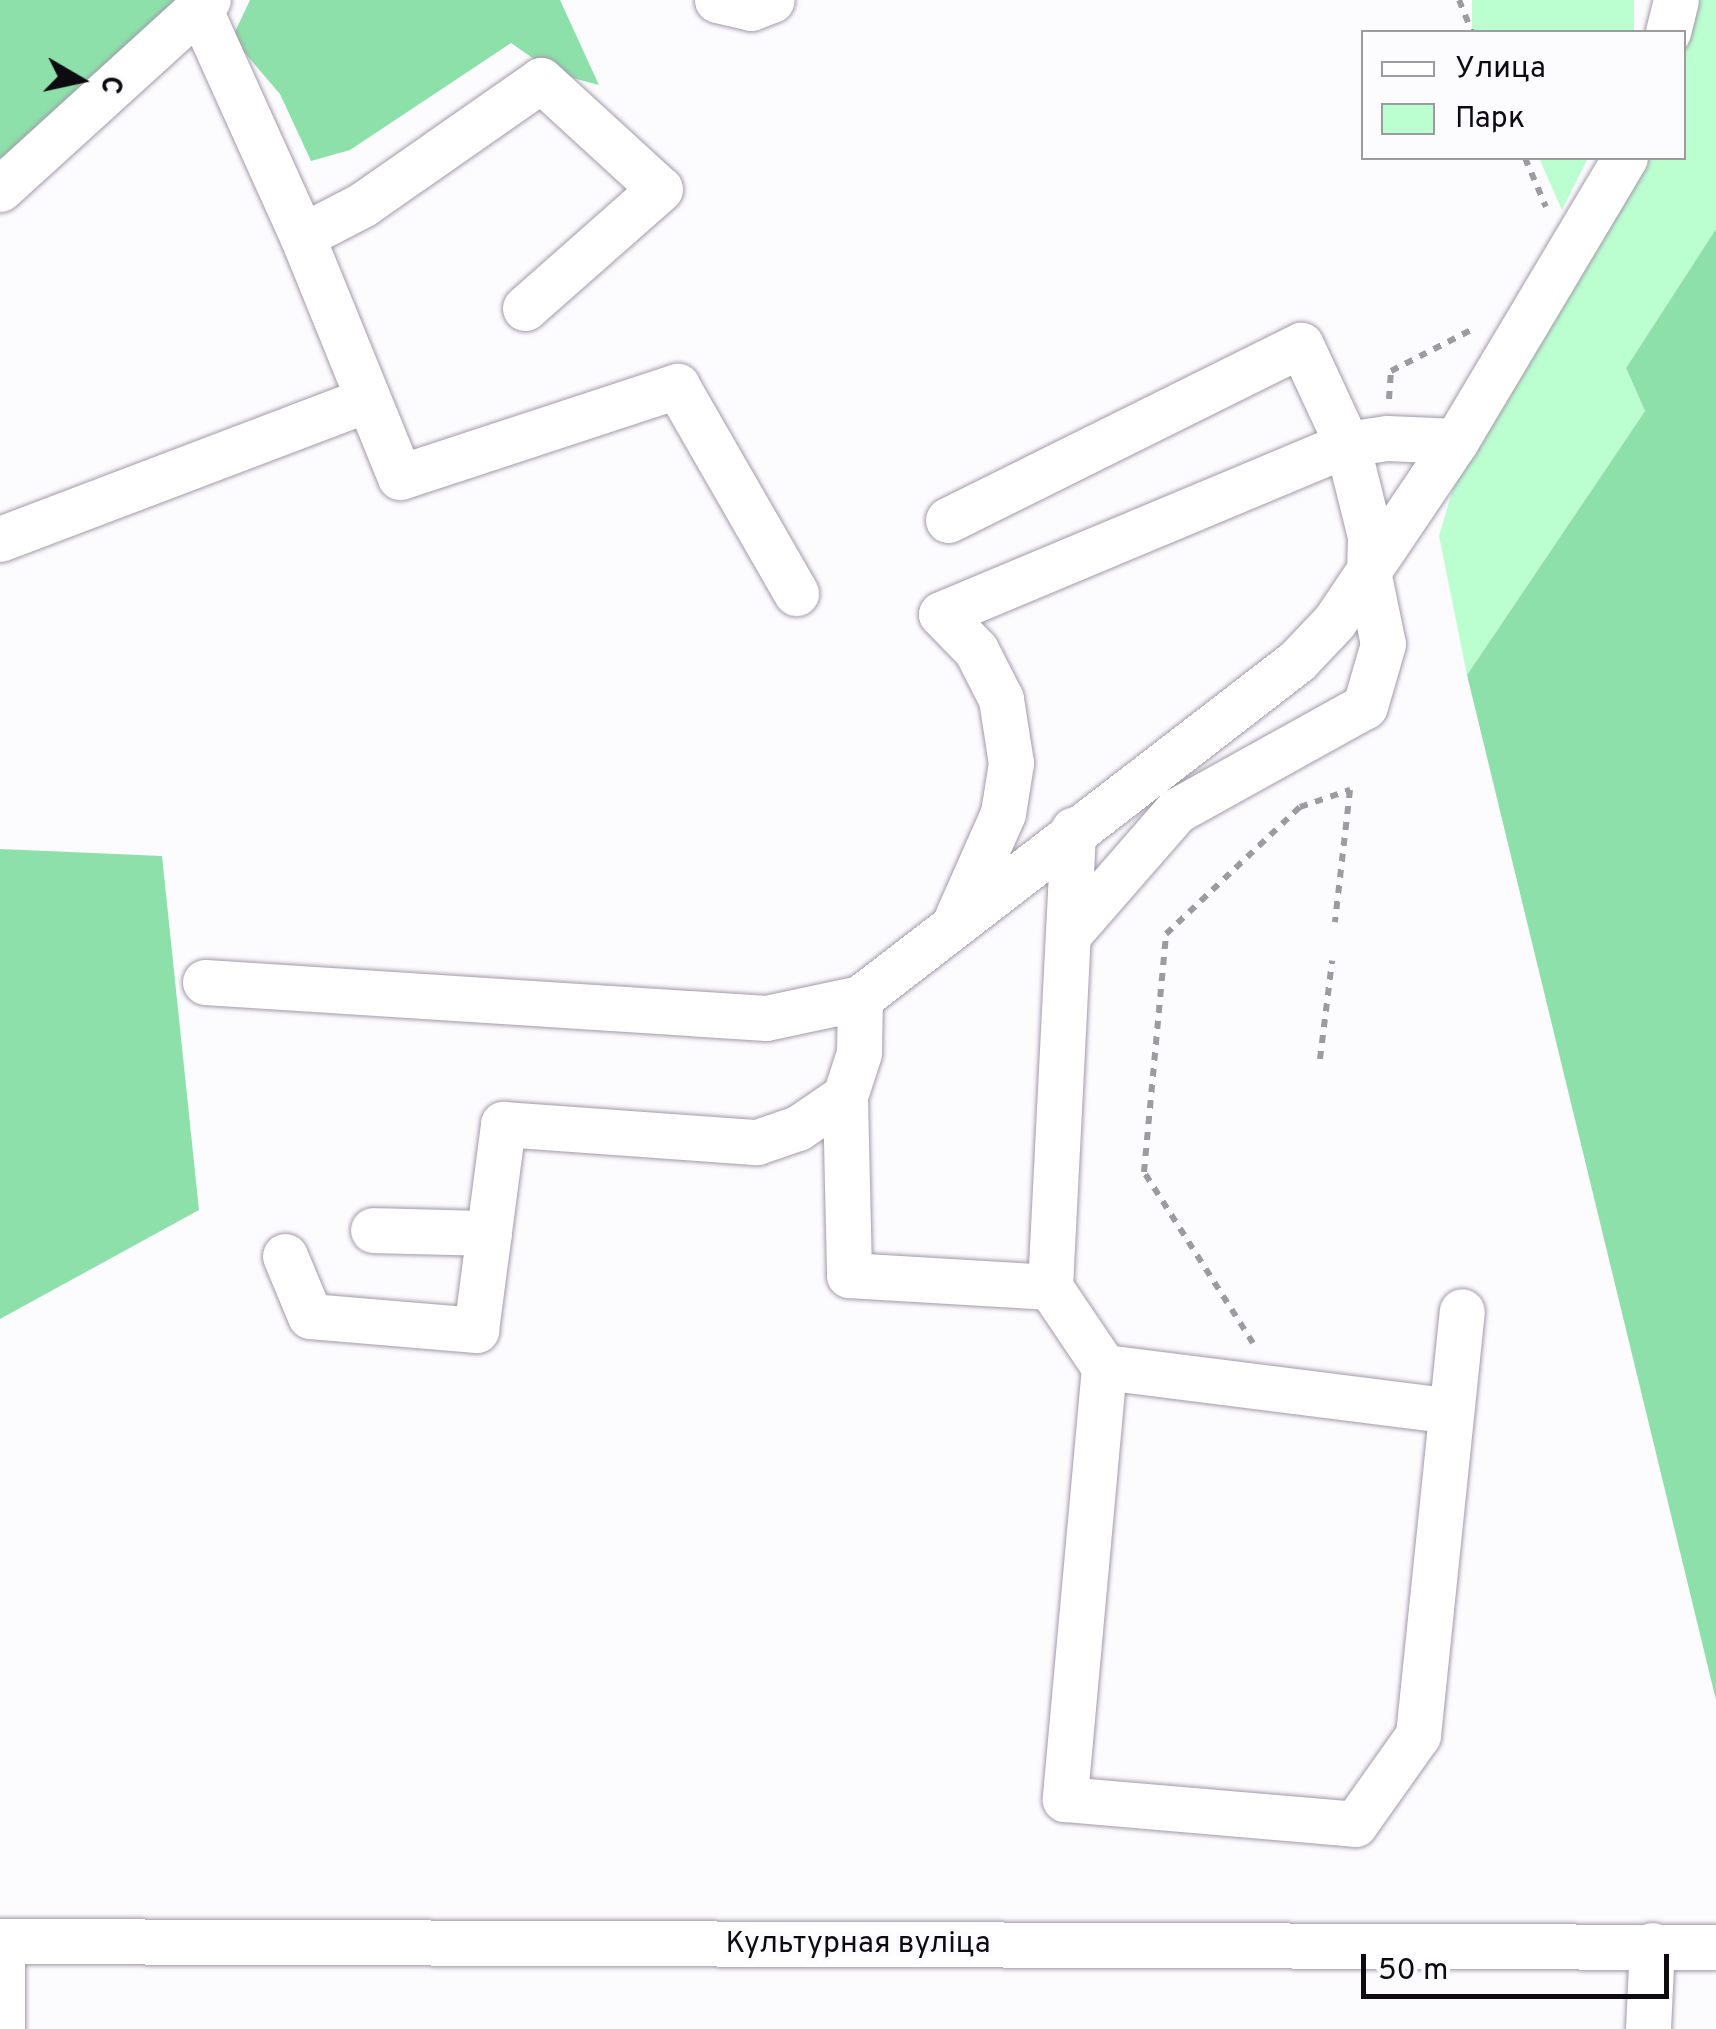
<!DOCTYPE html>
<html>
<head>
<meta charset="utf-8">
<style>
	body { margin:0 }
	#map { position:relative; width:1716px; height:2029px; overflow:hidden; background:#fcfbfe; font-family:Overpass,sans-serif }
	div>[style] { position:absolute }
	.green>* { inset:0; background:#bbffd1; transform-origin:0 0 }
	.forest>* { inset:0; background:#8ee0aa }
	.path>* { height:6px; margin-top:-3px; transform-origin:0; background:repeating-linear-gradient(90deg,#9d9b9f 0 8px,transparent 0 16px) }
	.roads { filter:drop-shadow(0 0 2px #a19aa8) drop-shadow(0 0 2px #a19aa8) }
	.minor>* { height:45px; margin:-22.5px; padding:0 22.5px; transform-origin:22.5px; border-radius:22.5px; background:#fff }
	span { translate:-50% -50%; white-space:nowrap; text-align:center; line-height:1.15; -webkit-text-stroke:8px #fcfbfe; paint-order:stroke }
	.street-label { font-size:30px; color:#0d0b0f }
	.legend { position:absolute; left:1361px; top:30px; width:325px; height:130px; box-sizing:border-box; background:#fcfbfe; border:2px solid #9c9b9e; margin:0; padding:12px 18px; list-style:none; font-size:30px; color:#0d0b0f }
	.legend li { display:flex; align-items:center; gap:20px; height:50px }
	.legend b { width:50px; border:2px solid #9c9b9e }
	.north { position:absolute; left:30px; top:30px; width:100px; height:100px; -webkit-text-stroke:8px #fcfbfe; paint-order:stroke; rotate:99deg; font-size:28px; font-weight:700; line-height:40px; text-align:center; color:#0d0b0f }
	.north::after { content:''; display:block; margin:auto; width:35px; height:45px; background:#0d0b0f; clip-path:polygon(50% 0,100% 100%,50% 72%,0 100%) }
	.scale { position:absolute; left:1361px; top:1954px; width:308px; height:45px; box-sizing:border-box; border:5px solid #0d0b0f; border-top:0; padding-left:12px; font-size:30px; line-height:35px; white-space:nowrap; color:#0d0b0f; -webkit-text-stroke:8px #fcfbfe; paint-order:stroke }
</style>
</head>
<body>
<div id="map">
	<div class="green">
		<i style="left:1472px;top:0;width:162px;height:35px"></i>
		<i style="clip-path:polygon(1693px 0,1716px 0,1716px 229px,1626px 368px,1645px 411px,1467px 675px,1439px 536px,1454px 485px,1646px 158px,1684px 158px,1684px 44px)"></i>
		<i style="clip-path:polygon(1539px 158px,1588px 158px,1562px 210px)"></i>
	</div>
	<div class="forest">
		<i style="clip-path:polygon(0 0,208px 0,0 189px)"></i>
		<i style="clip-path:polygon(250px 0,560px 0,599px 85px,554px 73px,511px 43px,350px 150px,311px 161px,280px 94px,232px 38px)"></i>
		<i style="clip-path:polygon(1716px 229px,1716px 1700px,1467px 675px,1645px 411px,1626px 368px)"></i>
		<i style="clip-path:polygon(0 849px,162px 856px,199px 1210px,0 1319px)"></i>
	</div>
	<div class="path">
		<i style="left:1459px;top:0;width:35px;rotate:68deg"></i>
		<i style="left:1525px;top:158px;width:53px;rotate:66.8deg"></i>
		<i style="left:1389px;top:399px;width:28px;rotate:-86deg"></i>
		<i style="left:1391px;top:371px;width:90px;rotate:-27.1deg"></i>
		<i style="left:1320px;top:1059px;width:99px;rotate:-83deg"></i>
		<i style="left:1253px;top:1343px;width:203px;rotate:-122.5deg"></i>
		<i style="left:1144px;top:1172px;width:239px;rotate:-84.7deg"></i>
		<i style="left:1166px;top:934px;width:185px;rotate:-43.5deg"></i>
		<i style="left:1300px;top:807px;width:53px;rotate:-18.8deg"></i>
		<i style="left:1350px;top:790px;width:133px;rotate:96.5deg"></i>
	</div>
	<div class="roads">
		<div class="minor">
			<i style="left:717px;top:0;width:35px;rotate:13deg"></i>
			<i style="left:751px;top:8px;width:22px;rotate:-21deg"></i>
			<i style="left:199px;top:8px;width:250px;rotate:65.7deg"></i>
			<i style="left:302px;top:236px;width:68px;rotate:-27.3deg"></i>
			<i style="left:362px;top:205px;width:218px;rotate:-34.9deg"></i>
			<i style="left:541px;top:80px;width:161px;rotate:42.5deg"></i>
			<i style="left:660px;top:189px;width:180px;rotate:138.6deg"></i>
			<i style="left:1668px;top:32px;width:33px;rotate:-76deg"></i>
			<i style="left:0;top:189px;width:281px;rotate:-42.3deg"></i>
			<i style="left:302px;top:236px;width:260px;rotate:67.9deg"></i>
			<i style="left:400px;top:477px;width:292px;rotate:-18.2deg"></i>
			<i style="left:677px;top:386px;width:239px;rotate:60.1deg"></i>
			<i style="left:948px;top:520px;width:394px;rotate:-26.4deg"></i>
			<i style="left:1301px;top:345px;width:109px;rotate:65.1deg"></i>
			<i style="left:1347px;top:444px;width:40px;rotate:-8.5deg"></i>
			<i style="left:1387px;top:438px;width:69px;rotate:2.5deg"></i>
			<i style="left:0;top:539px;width:389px;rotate:-20.8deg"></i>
			<i style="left:957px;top:917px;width:114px;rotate:-66.1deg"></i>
			<i style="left:1003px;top:813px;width:51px;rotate:-80.9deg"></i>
			<i style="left:1011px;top:763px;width:65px;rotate:-98.9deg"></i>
			<i style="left:1001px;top:699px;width:55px;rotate:-117deg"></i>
			<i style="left:976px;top:650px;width:50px;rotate:-134.2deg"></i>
			<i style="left:941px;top:614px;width:440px;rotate:-22.7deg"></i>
			<i style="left:1347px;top:444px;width:95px;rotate:76deg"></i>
			<i style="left:1370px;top:536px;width:40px;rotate:91.4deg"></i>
			<i style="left:1369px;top:576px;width:69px;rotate:78.4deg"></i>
			<i style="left:1383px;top:644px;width:65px;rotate:106.2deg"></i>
			<i style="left:1365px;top:706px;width:215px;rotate:151deg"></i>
			<i style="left:1177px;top:810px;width:164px;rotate:131.1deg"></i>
			<i style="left:205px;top:982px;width:562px;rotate:3.67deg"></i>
			<i style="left:766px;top:1018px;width:96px;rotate:-12deg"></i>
			<i style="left:860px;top:998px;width:552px;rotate:-37.64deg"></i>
			<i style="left:1297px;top:661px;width:54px;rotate:-46.5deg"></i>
			<i style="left:1334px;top:622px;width:218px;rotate:-56deg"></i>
			<i style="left:1456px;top:441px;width:330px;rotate:-59.2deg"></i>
			<i style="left:845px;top:1096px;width:179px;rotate:88.7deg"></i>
			<i style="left:849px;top:1275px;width:201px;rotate:3.4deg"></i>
			<i style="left:1050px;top:1287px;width:97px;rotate:56deg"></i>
			<i style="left:1104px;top:1367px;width:434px;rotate:95.2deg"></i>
			<i style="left:1065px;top:1799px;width:291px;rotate:4.9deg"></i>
			<i style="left:1355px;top:1824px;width:109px;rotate:-54.7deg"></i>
			<i style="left:1418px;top:1735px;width:426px;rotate:-84.1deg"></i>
			<i style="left:373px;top:1230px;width:116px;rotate:1.5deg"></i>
			<i style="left:285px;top:1256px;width:65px;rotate:67.4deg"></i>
			<i style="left:310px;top:1316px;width:167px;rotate:4.8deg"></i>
			<i style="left:476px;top:1330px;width:208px;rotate:-82.5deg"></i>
			<i style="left:503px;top:1124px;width:255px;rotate:4.1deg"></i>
			<i style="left:757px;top:1142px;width:43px;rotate:-18.9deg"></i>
			<i style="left:798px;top:1128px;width:57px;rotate:-34.2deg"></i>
			<i style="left:845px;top:1096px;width:45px;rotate:-72deg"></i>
			<i style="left:859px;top:1053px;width:55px;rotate:-89deg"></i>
			<i style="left:1050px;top:1287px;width:458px;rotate:-87.1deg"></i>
			<i style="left:1104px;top:1367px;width:350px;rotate:7.2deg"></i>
			<i style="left:0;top:1941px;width:1716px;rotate:0.2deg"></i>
			<i style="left:2px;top:1941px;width:88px;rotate:90deg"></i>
			<i style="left:1648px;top:2029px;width:84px;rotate:-87.3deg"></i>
		</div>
	</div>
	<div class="street-label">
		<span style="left:858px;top:1945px">Культурная вуліца</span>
	</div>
	<ul class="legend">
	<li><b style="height:12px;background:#fff"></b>Улица</li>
	<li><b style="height:28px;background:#bbffd1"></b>Парк</li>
	</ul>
	<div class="north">С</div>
	<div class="scale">50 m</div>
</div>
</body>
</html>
